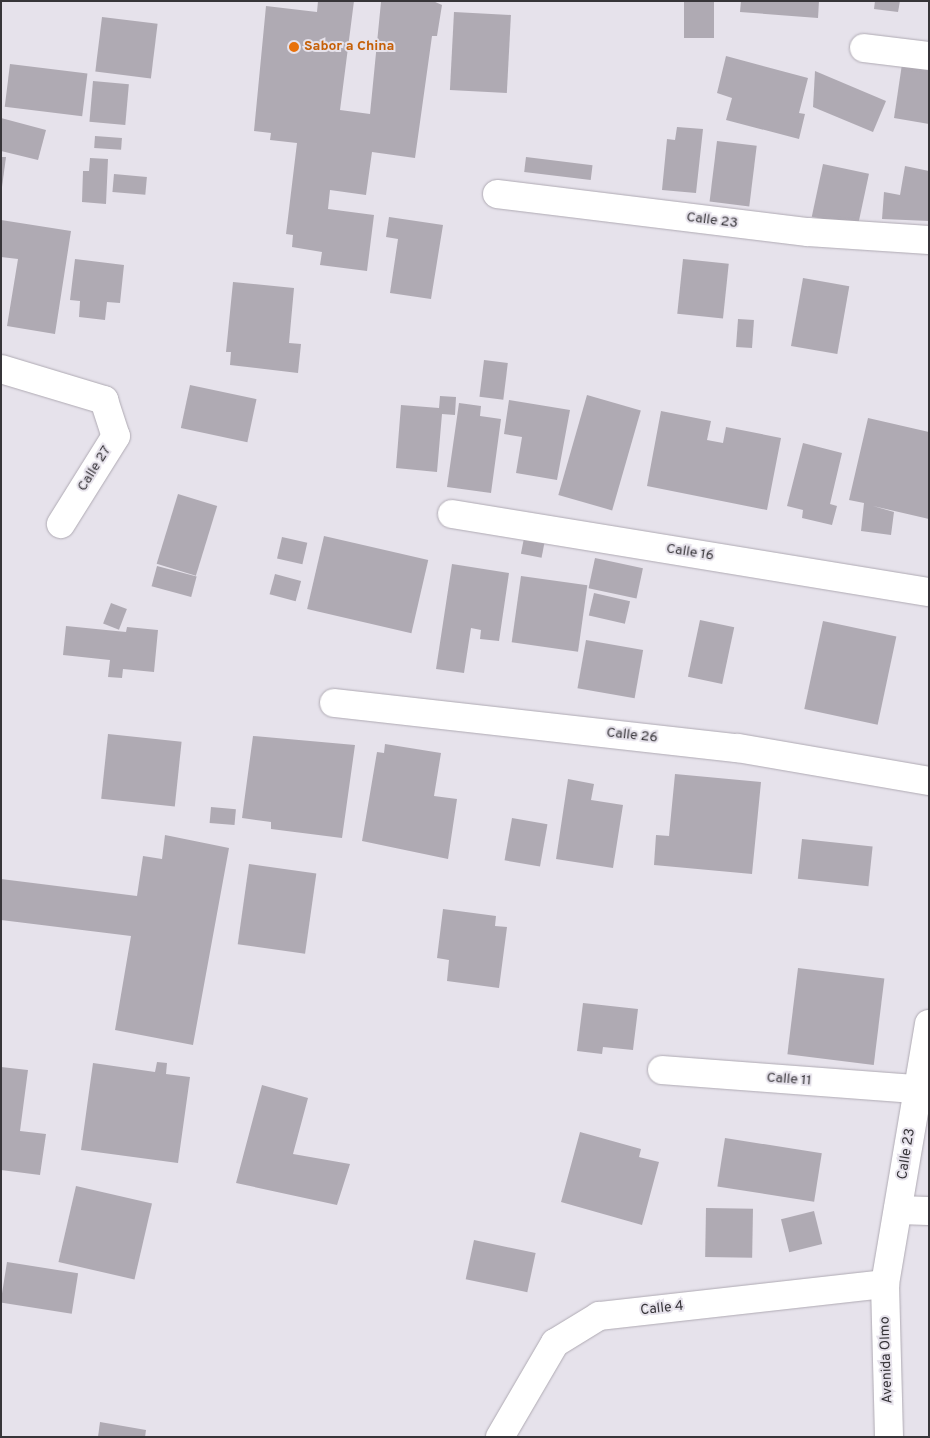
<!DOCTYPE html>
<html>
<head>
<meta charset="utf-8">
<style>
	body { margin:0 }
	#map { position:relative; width:930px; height:1438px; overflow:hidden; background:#e6e2eb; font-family:Overpass,sans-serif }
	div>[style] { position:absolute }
	.building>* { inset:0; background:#afaab3; transform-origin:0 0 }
	.roads { filter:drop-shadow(0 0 1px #afaab3) drop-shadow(0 0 1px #afaab3) }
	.street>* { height:28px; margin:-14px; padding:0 14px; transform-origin:14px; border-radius:14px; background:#fff }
	.dots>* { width:14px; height:14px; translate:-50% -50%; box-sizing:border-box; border:2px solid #e6e2eb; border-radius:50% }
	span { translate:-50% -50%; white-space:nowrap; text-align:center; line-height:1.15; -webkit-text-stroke:4px #e6e2eb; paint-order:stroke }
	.food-label { font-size:14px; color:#c56008; font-weight:700 }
	.left { translate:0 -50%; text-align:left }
	.street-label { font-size:14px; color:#373539 }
	.frame { position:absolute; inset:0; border:2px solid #373539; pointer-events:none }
</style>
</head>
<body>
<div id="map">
	<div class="building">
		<i style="clip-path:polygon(318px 1px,354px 1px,340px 110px,370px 114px,381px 2px,433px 1px,442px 5px,437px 36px,432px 36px,415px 158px,372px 152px,366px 195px,330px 190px,328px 209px,374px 215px,367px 271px,320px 265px,322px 252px,292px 247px,293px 235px,286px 234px,297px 143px,270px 140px,271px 133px,254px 131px,266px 6px,317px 12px)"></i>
		<i style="left:684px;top:1px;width:30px;height:37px"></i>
		<i style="clip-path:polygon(741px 1px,819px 1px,818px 18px,740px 12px)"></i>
		<i style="clip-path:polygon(875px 1px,900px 1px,898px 12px,874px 9px)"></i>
		<i style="left:454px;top:12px;width:57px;height:78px;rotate:3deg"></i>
		<i style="left:102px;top:17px;width:56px;height:55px;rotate:7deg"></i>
		<i style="clip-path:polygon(726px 56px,808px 78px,799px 113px,805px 114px,799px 139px,726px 120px,732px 98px,717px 93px)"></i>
		<i style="left:10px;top:64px;width:78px;height:43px;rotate:7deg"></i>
		<i style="clip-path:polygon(902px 64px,929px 68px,929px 124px,894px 118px)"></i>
		<i style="clip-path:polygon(815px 71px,886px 101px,873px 132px,813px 107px)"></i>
		<i style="left:93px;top:81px;width:36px;height:41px;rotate:5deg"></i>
		<i style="clip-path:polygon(1px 118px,46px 130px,38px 160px,1px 151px)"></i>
		<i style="clip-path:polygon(677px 127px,703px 129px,696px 193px,662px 190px,667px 139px,675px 140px)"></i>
		<i style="left:95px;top:136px;width:27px;height:12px;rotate:4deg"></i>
		<i style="left:717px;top:141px;width:40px;height:61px;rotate:7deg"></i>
		<i style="clip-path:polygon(1px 157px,6px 157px,2px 187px,1px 187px)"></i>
		<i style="left:526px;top:157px;width:67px;height:15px;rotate:7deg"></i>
		<i style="clip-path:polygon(90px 158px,108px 159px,106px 204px,82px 202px,83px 171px,89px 171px)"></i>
		<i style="left:823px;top:164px;width:47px;height:54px;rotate:12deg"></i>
		<i style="clip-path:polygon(905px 166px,929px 171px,929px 221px,882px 219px,884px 192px,900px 195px)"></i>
		<i style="left:114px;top:174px;width:33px;height:18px;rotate:5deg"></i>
		<i style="clip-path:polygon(389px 217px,443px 225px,431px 299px,390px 293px,398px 239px,386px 237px)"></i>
		<i style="clip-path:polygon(1px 220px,71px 231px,55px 334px,7px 326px,18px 259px,1px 257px)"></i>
		<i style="clip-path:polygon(75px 259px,124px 265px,120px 303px,107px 302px,105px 320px,79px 317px,80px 301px,70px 300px)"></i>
		<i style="left:683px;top:259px;width:46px;height:55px;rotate:6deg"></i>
		<i style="left:803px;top:278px;width:47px;height:69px;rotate:10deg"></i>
		<i style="clip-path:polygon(233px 282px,294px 288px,289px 343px,301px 344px,298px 373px,230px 365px,231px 352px,226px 352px)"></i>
		<i style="left:738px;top:319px;width:16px;height:28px;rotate:4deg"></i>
		<i style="left:484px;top:360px;width:24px;height:37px;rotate:7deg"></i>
		<i style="left:190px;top:385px;width:68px;height:44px;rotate:12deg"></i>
		<i style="left:587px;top:395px;width:56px;height:104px;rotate:16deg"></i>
		<i style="clip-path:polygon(440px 396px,456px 397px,455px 415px,442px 414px,437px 472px,396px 468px,401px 405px,439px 408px)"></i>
		<i style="clip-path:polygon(509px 400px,570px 410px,557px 480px,516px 473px,522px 437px,504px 434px)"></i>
		<i style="clip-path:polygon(459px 403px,481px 406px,480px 416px,501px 419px,491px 493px,447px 487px)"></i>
		<i style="clip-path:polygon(661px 411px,711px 421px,707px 440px,723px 443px,726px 427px,781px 438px,767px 510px,647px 486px)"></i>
		<i style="clip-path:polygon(868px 418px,929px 432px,929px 519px,873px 506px,894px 512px,891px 535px,861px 531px,864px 503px,849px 500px)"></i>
		<i style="clip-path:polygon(803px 443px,842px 453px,830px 504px,837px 506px,832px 525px,802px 518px,803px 510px,787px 506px)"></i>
		<i style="left:178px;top:494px;width:41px;height:73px;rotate:17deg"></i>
		<i style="left:324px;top:536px;width:107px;height:75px;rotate:13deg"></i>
		<i style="left:282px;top:537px;width:26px;height:22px;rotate:13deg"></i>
		<i style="left:524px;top:538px;width:21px;height:16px;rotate:11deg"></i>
		<i style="left:595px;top:558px;width:49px;height:31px;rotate:12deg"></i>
		<i style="clip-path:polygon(452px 564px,509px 573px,499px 641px,480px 639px,481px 630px,471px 628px,464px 673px,436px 669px)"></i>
		<i style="left:157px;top:566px;width:41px;height:21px;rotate:15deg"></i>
		<i style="left:275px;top:574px;width:27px;height:21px;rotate:15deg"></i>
		<i style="left:521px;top:576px;width:67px;height:67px;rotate:8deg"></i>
		<i style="left:594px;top:593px;width:37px;height:23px;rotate:13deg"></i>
		<i style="left:111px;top:603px;width:17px;height:22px;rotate:21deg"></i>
		<i style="left:700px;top:620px;width:35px;height:58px;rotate:12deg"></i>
		<i style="left:823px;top:621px;width:75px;height:90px;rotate:12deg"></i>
		<i style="clip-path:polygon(66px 626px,126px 632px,127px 627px,158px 630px,154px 672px,123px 669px,122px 678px,108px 677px,110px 660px,63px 655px)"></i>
		<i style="left:586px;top:640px;width:58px;height:49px;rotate:10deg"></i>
		<i style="left:108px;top:734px;width:74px;height:65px;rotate:6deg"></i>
		<i style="clip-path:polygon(253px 736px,355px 745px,342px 838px,271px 829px,271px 822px,242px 818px)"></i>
		<i style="clip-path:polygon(385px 744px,441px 753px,434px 796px,457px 799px,448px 859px,362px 841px,377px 752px,384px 753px)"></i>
		<i style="clip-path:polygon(675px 774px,761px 782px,752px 874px,654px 865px,656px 835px,669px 836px)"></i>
		<i style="clip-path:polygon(568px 779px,594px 784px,591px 800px,623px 805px,613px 868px,556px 859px)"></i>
		<i style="left:211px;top:807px;width:25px;height:16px;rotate:5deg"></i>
		<i style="left:512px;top:818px;width:36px;height:43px;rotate:10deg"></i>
		<i style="clip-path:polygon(165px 835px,229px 848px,193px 1045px,115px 1030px,131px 936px,1px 920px,1px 879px,137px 896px,143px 856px,162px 859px)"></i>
		<i style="left:802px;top:839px;width:71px;height:40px;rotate:6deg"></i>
		<i style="left:249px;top:864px;width:68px;height:81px;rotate:8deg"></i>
		<i style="clip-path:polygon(443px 909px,496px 916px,495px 926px,507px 927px,499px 988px,447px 981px,449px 960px,437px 958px)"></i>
		<i style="left:798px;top:968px;width:87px;height:87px;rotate:7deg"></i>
		<i style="clip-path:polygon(583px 1003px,638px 1009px,633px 1050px,603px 1047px,602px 1054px,577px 1051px)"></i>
		<i style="clip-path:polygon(157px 1062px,167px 1063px,166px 1074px,190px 1077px,178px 1163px,81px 1150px,93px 1063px,155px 1072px)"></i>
		<i style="clip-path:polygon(1px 1067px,28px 1070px,20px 1131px,46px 1134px,40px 1175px,1px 1170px)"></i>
		<i style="clip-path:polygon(262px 1085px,308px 1098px,293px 1154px,350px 1164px,337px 1205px,236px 1183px)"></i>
		<i style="clip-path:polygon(580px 1132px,641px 1149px,639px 1157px,659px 1162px,642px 1225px,561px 1202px)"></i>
		<i style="left:725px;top:1138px;width:98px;height:49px;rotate:9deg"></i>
		<i style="left:76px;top:1186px;width:78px;height:78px;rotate:13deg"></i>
		<i style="left:706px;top:1208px;width:47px;height:49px;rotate:1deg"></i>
		<i style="left:814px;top:1211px;width:34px;height:34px;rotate:76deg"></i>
		<i style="left:474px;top:1240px;width:63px;height:40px;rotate:12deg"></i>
		<i style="left:7px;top:1262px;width:72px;height:41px;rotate:9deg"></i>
		<i style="clip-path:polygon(100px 1422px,146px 1430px,145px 1437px,98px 1437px)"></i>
	</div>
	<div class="roads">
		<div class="street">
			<i style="left:864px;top:48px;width:65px;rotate:7deg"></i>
			<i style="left:497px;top:194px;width:313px;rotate:7deg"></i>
			<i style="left:808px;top:232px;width:121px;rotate:3.8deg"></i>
			<i style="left:1px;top:369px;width:108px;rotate:16.8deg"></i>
			<i style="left:104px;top:400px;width:38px;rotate:72deg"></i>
			<i style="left:116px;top:436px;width:104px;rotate:122deg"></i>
			<i style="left:452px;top:514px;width:483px;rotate:9.3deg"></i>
			<i style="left:334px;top:703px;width:406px;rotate:6.4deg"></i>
			<i style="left:738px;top:748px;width:194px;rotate:9.8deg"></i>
			<i style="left:662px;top:1070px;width:256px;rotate:4.3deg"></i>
			<i style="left:898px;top:1210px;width:31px;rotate:2deg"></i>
			<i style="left:500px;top:1437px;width:109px;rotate:-59.7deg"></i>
			<i style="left:555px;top:1343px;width:52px;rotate:-31.5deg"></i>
			<i style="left:599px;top:1316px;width:288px;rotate:-6.4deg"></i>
			<i style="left:889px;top:1437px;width:153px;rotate:-91.5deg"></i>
			<i style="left:885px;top:1284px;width:264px;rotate:-80.4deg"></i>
		</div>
	</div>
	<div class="dots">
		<i style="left:294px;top:47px;background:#e8710a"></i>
	</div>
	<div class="food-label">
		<span class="left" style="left:304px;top:47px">Sabor a China</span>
	</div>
	<div class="street-label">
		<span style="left:712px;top:221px;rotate:7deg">Calle 23</span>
		<span style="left:95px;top:469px;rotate:-58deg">Calle 27</span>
		<span style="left:690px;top:553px;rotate:9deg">Calle 16</span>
		<span style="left:632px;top:736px;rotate:6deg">Calle 26</span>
		<span style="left:789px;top:1080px;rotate:4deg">Calle 11</span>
		<span style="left:907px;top:1154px;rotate:-81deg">Calle 23</span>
		<span style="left:662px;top:1309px;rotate:-6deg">Calle 4</span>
		<span style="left:887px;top:1360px;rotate:-92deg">Avenida Olmo</span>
	</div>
	<div class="frame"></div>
</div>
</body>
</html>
